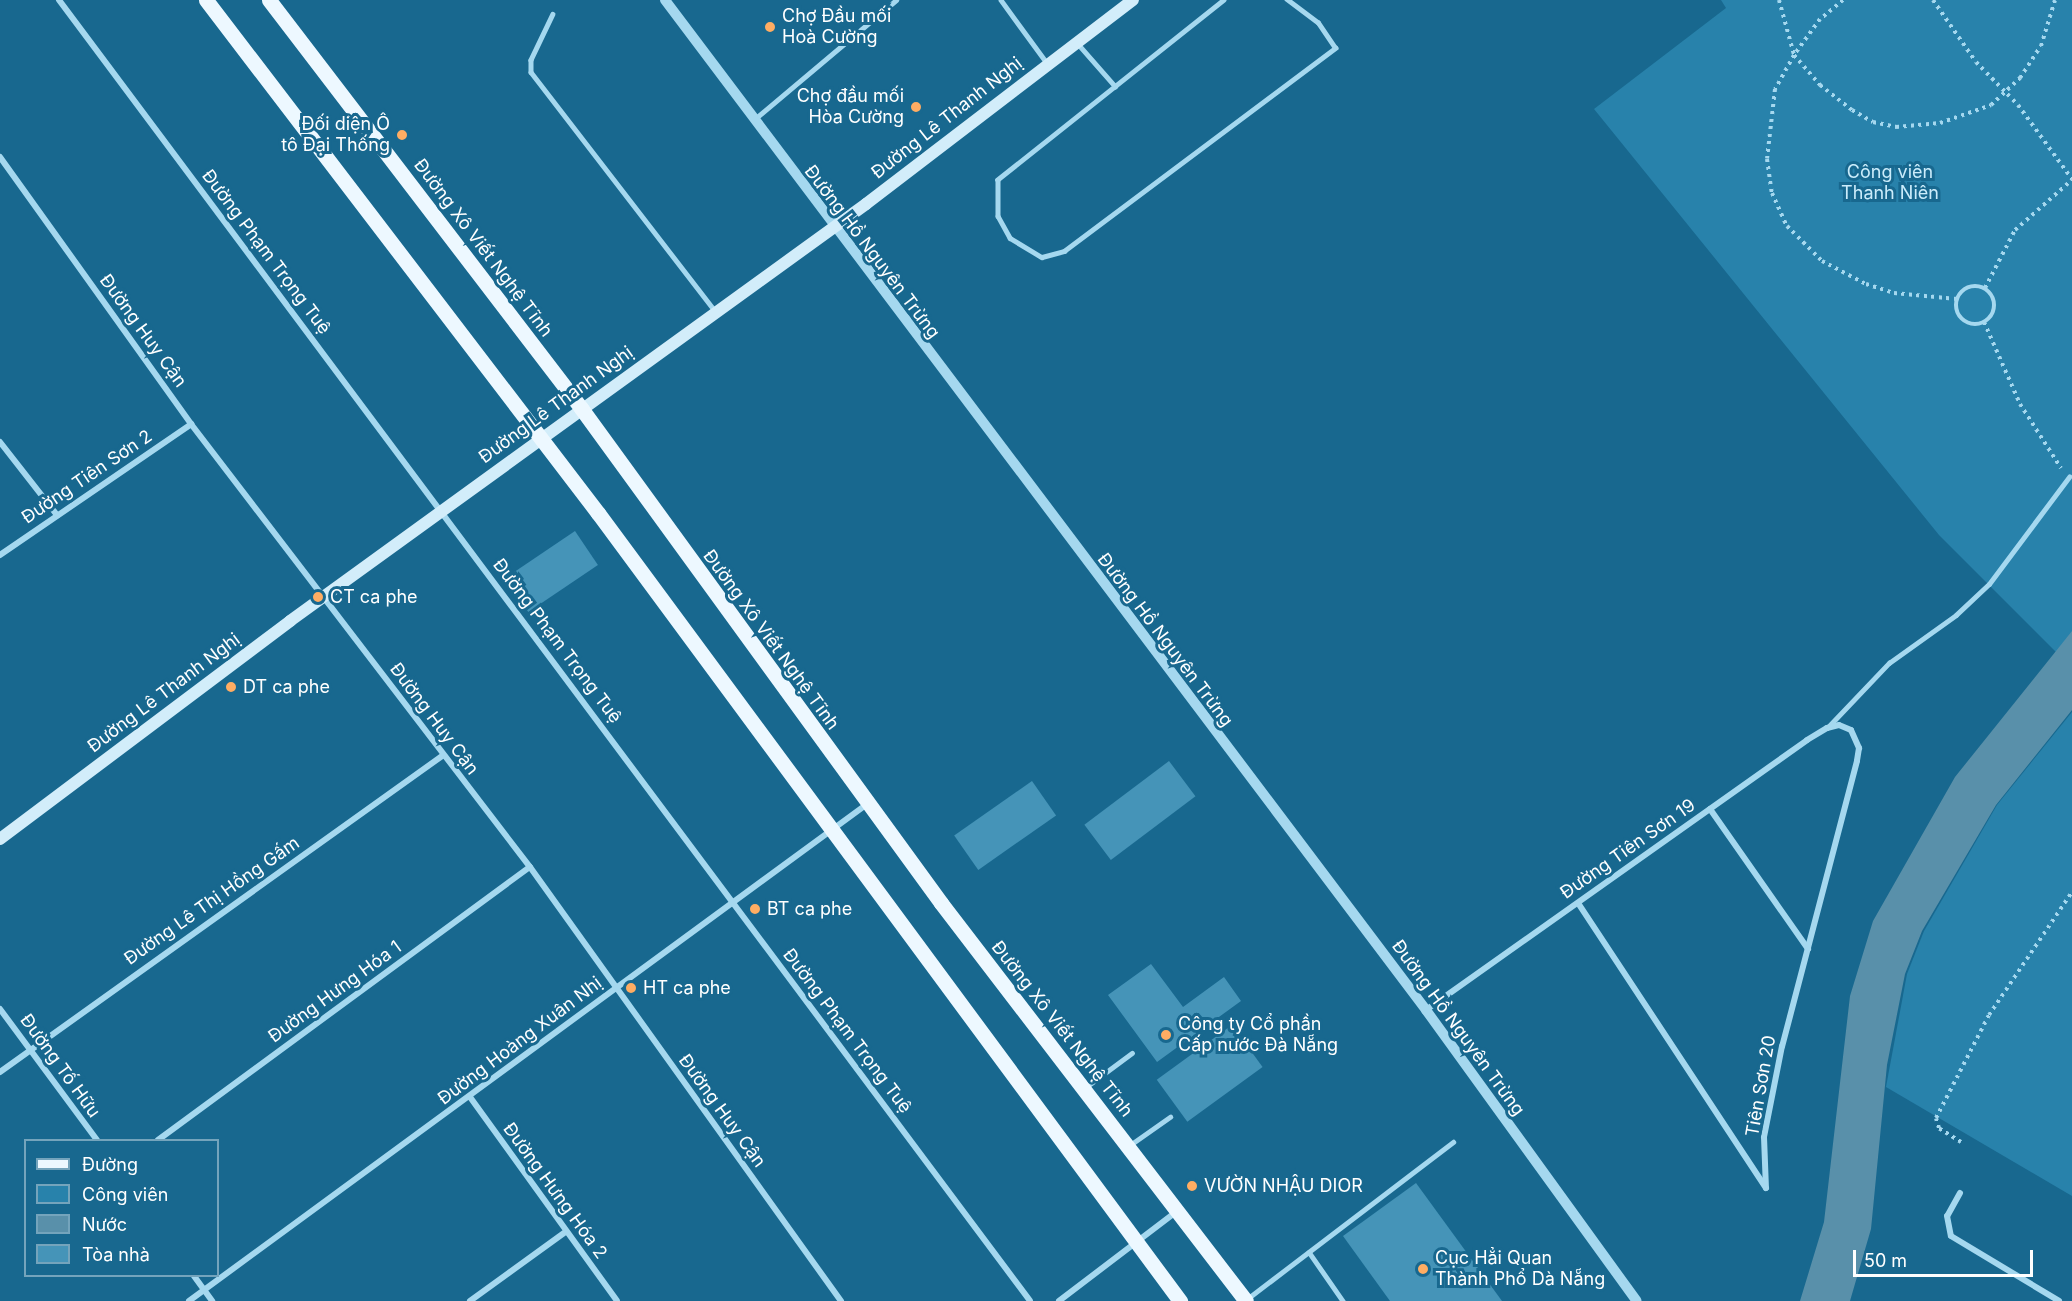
<!DOCTYPE html>
<html>
<head>
<meta charset="utf-8">
<style>
	body { margin:0 }
	#map { position:relative; width:2072px; height:1301px; overflow:hidden; background:#18688f; font-family:Inter,sans-serif }
	div>[style] { position:absolute }
	.green>* { inset:0; background:#2882ab }
	.water>* { inset:0; background:#5990aa }
	.building>* { inset:0; background:#4594b8; transform-origin:0 0 }
	.path>* { height:4px; margin-top:-2px; transform-origin:0; background:repeating-linear-gradient(90deg,#a5d8ef 0 3px,transparent 0 7.5px) }
	.path>.ring { margin:-2px; padding:0; box-sizing:content-box; background:none; border:4px solid #a5d8ef; border-radius:50% }
	.service>* { height:4.5px; margin:-2.25px; padding:0 2.25px; transform-origin:2.25px; border-radius:2.25px; background:#a5d8ef }
	.minor>* { height:6px; margin:-3px; padding:0 3px; transform-origin:3px; border-radius:3px; background:#a5d8ef }
	.tertiary>* { height:10px; margin:-5px; padding:0 5px; transform-origin:5px; border-radius:5px; background:#a5d8ef }
	.secondary>* { height:12px; margin:-6px; padding:0 6px; transform-origin:6px; border-radius:6px; background:#d2edfa }
	.primary>* { height:15px; margin:-7.5px; padding:0 7.5px; transform-origin:7.5px; border-radius:7.5px; background:#edf8ff }
	.dots>* { width:16px; height:16px; translate:-50% -50%; box-sizing:border-box; border:3px solid #18688f; border-radius:50% }
	span { translate:-50% -50%; white-space:nowrap; text-align:center; line-height:1.15; -webkit-text-stroke:6px #18688f; paint-order:stroke }
	.poi-label { font-size:18px; color:#fff }
	.left { translate:0 -50%; text-align:left }
	.right { translate:-100% -50%; text-align:right }
	.street-label { font-size:18px; color:#fff }
	.park-label { font-size:18px; color:#cbecfb }
	.legend { position:absolute; left:24px; top:1139px; width:195px; height:138px; box-sizing:border-box; background:#18688f; border:2px solid #74a4bc; margin:0; padding:8px 10px; list-style:none; font-size:18px; color:#fff }
	.legend li { display:flex; align-items:center; gap:12px; height:30px }
	.legend b { width:30px; border:2px solid #74a4bc }
	.scale { position:absolute; left:1853px; top:1250px; width:180px; height:27px; box-sizing:border-box; border:3px solid #fff; border-top:0; padding-left:8px; font-size:18px; line-height:21px; white-space:nowrap; color:#fff; -webkit-text-stroke:4px #18688f; paint-order:stroke }
</style>
</head>
<body>
<div id="map">
	<div class="green">
		<i style="clip-path:polygon(1721px 0,2072px 0,2072px 668px,1939px 535px,1594px 109px,1726px 8px)"></i>
		<i style="clip-path:polygon(2072px 712px,2072px 1196px,1886px 1087px,1907px 974px,1924px 931px,1997px 805px)"></i>
	</div>
	<div class="water">
		<i style="clip-path:polygon(2072px 631px,2072px 710px,1996px 805px,1922px 931px,1905px 974px,1887px 1065px,1871px 1229px,1850px 1301px,1800px 1301px,1824px 1222px,1850px 996px,1873px 921px,1955px 777px)"></i>
	</div>
	<div class="building">
		<i style="left:575px;top:531px;width:41px;height:84px;rotate:56deg"></i>
		<i style="left:1169px;top:761px;width:44px;height:106px;rotate:53deg"></i>
		<i style="left:1032px;top:781px;width:42px;height:95px;rotate:55deg"></i>
		<i style="clip-path:polygon(1151px 964px,1183px 1007px,1224px 977px,1241px 1001px,1157px 1062px,1108px 995px)"></i>
		<i style="left:1232px;top:1025px;width:52px;height:93px;rotate:54deg"></i>
		<i style="clip-path:polygon(1416px 1183px,1502px 1301px,1390px 1301px,1343px 1236px)"></i>
	</div>
	<div class="path">
		<i style="left:1779px;top:0;width:57px;rotate:74.7deg"></i>
		<i style="left:1794px;top:55px;width:39px;rotate:119deg"></i>
		<i style="left:1775px;top:89px;width:70px;rotate:96.5deg"></i>
		<i style="left:1767px;top:159px;width:34px;rotate:82deg"></i>
		<i style="left:1772px;top:193px;width:36px;rotate:66deg"></i>
		<i style="left:1787px;top:226px;width:49px;rotate:45deg"></i>
		<i style="left:1822px;top:261px;width:50px;rotate:27.6deg"></i>
		<i style="left:1866px;top:284px;width:29px;rotate:18deg"></i>
		<i style="left:1894px;top:293px;width:63px;rotate:5.4deg"></i>
		<i style="left:1843px;top:0;width:30px;rotate:140deg"></i>
		<i style="left:1820px;top:19px;width:44px;rotate:125.8deg"></i>
		<i style="left:1794px;top:55px;width:40px;rotate:49deg"></i>
		<i style="left:1820px;top:85px;width:41px;rotate:38deg"></i>
		<i style="left:1852px;top:110px;width:24px;rotate:30deg"></i>
		<i style="left:1873px;top:122px;width:24px;rotate:12deg"></i>
		<i style="left:1896px;top:127px;width:44px;rotate:-5.2deg"></i>
		<i style="left:1940px;top:123px;width:54px;rotate:-19.4deg"></i>
		<i style="left:1991px;top:105px;width:40px;rotate:-43deg"></i>
		<i style="left:2020px;top:78px;width:38px;rotate:-57deg"></i>
		<i style="left:2041px;top:46px;width:48px;rotate:-73.1deg"></i>
		<i style="left:1933px;top:0;width:75px;rotate:55.3deg"></i>
		<i style="left:1976px;top:62px;width:60px;rotate:45.7deg"></i>
		<i style="left:2018px;top:105px;width:92px;rotate:53.9deg"></i>
		<i class="ring" style="left:1956px;top:286px;width:34px;height:34px"></i>
		<i style="left:1985px;top:288px;width:65px;rotate:-62.7deg"></i>
		<i style="left:2015px;top:230px;width:76px;rotate:-41.3deg"></i>
		<i style="left:1984px;top:322px;width:90px;rotate:66.3deg"></i>
		<i style="left:2020px;top:404px;width:76px;rotate:57.4deg"></i>
		<i style="left:1961px;top:1142px;width:26px;rotate:-148deg"></i>
		<i style="left:1939px;top:1128px;width:10px;rotate:-107deg"></i>
		<i style="left:1936px;top:1118px;width:116px;rotate:-62.8deg"></i>
		<i style="left:1989px;top:1015px;width:148px;rotate:-56deg"></i>
	</div>
	<div class="service">
		<i style="left:1001px;top:0;width:78px;rotate:53.9deg"></i>
		<i style="left:1224px;top:0;width:289px;rotate:141.5deg"></i>
		<i style="left:998px;top:180px;width:36px;rotate:90deg"></i>
		<i style="left:998px;top:216px;width:25px;rotate:61deg"></i>
		<i style="left:1010px;top:238px;width:37px;rotate:31deg"></i>
		<i style="left:1042px;top:257px;width:23px;rotate:-15deg"></i>
		<i style="left:1064px;top:251px;width:339px;rotate:-36.8deg"></i>
		<i style="left:1335px;top:48px;width:30px;rotate:-124deg"></i>
		<i style="left:1318px;top:23px;width:39px;rotate:-143deg"></i>
		<i style="left:553px;top:14px;width:51px;rotate:115.6deg"></i>
		<i style="left:531px;top:60px;width:12px;rotate:90deg"></i>
		<i style="left:531px;top:72px;width:302px;rotate:52.4deg"></i>
		<i style="left:1079px;top:45px;width:55px;rotate:48.7deg"></i>
		<i style="left:756px;top:118px;width:183px;rotate:-40.1deg"></i>
		<i style="left:1827px;top:728px;width:90px;rotate:-46.4deg"></i>
		<i style="left:1889px;top:663px;width:82px;rotate:-35.6deg"></i>
		<i style="left:1956px;top:615px;width:45px;rotate:-43.2deg"></i>
		<i style="left:1989px;top:584px;width:134px;rotate:-53.2deg"></i>
		<i style="left:1086px;top:1087px;width:57px;rotate:-36.5deg"></i>
		<i style="left:1130px;top:1145px;width:49px;rotate:-35deg"></i>
		<i style="left:1309px;top:1252px;width:60px;rotate:55.2deg"></i>
		<i style="left:1247px;top:1299px;width:259px;rotate:-37.3deg"></i>
	</div>
	<div class="minor">
		<i style="left:59px;top:0;width:1623px;rotate:53.26deg"></i>
		<i style="left:0;top:157px;width:328px;rotate:54.4deg"></i>
		<i style="left:191px;top:424px;width:558px;rotate:52.58deg"></i>
		<i style="left:530px;top:867px;width:534px;rotate:54.38deg"></i>
		<i style="left:0;top:442px;width:93px;rotate:52deg"></i>
		<i style="left:0;top:555px;width:232px;rotate:-34.4deg"></i>
		<i style="left:1710px;top:809px;width:171px;rotate:55deg"></i>
		<i style="left:0;top:1009px;width:163px;rotate:53.5deg"></i>
		<i style="left:1426px;top:1010px;width:467px;rotate:-35.3deg"></i>
		<i style="left:1807px;top:740px;width:23px;rotate:-31deg"></i>
		<i style="left:1827px;top:728px;width:12px;rotate:-14deg"></i>
		<i style="left:1839px;top:725px;width:13px;rotate:23deg"></i>
		<i style="left:1851px;top:730px;width:20px;rotate:66deg"></i>
		<i style="left:1859px;top:748px;width:13px;rotate:99deg"></i>
		<i style="left:1857px;top:761px;width:295px;rotate:104.7deg"></i>
		<i style="left:1782px;top:1046px;width:93px;rotate:101.2deg"></i>
		<i style="left:1764px;top:1137px;width:51px;rotate:87.8deg"></i>
		<i style="left:1766px;top:1188px;width:341px;rotate:-123.4deg"></i>
		<i style="left:0;top:1072px;width:543px;rotate:-35.56deg"></i>
		<i style="left:470px;top:1097px;width:251px;rotate:54.2deg"></i>
		<i style="left:158px;top:1140px;width:461px;rotate:-36.3deg"></i>
		<i style="left:1960px;top:1193px;width:26px;rotate:119deg"></i>
		<i style="left:1947px;top:1216px;width:20px;rotate:79deg"></i>
		<i style="left:1951px;top:1236px;width:126px;rotate:31deg"></i>
		<i style="left:194px;top:1276px;width:31px;rotate:54deg"></i>
		<i style="left:189px;top:1301px;width:841px;rotate:-36.24deg"></i>
		<i style="left:470px;top:1301px;width:116px;rotate:-35.9deg"></i>
		<i style="left:1059px;top:1301px;width:148px;rotate:-37.3deg"></i>
	</div>
	<div class="tertiary">
		<i style="left:665px;top:0;width:1265px;rotate:53deg"></i>
		<i style="left:1426px;top:1010px;width:359px;rotate:54.1deg"></i>
	</div>
	<div class="secondary">
		<i style="left:0;top:839px;width:363px;rotate:-36.9deg"></i>
		<i style="left:290px;top:621px;width:711px;rotate:-35.9deg"></i>
		<i style="left:866px;top:204px;width:336px;rotate:-37.4deg"></i>
	</div>
	<div class="primary">
		<i style="left:206px;top:0;width:646px;rotate:52.62deg"></i>
		<i style="left:598px;top:513px;width:980px;rotate:53.55deg"></i>
		<i style="left:269px;top:0;width:514px;rotate:52.59deg"></i>
		<i style="left:581px;top:408px;width:612px;rotate:53.97deg"></i>
		<i style="left:941px;top:903px;width:501px;rotate:52.54deg"></i>
	</div>
	<div class="dots">
		<i style="left:770px;top:27px;background:#ffad63"></i>
		<i style="left:916px;top:107px;background:#ffad63"></i>
		<i style="left:402px;top:135px;background:#ffad63"></i>
		<i style="left:318px;top:597px;background:#ffad63"></i>
		<i style="left:231px;top:687px;background:#ffad63"></i>
		<i style="left:755px;top:909px;background:#ffad63"></i>
		<i style="left:631px;top:988px;background:#ffad63"></i>
		<i style="left:1166px;top:1035px;background:#ffad63"></i>
		<i style="left:1192px;top:1186px;background:#ffad63"></i>
		<i style="left:1423px;top:1269px;background:#ffad63"></i>
	</div>
	<div class="poi-label">
		<span class="left" style="left:782px;top:27px">Chợ Đầu mối<br>Hoà Cường</span>
		<span class="right" style="left:904px;top:107px">Chợ đầu mối<br>Hòa Cường</span>
		<span class="right" style="left:390px;top:135px">Đối diện Ô<br>tô Đại Thống</span>
		<span class="left" style="left:330px;top:597px">CT ca phe</span>
		<span class="left" style="left:243px;top:687px">DT ca phe</span>
		<span class="left" style="left:767px;top:909px">BT ca phe</span>
		<span class="left" style="left:643px;top:988px">HT ca phe</span>
		<span class="left" style="left:1178px;top:1035px">Công ty Cổ phần<br>Cấp nước Đà Nẵng</span>
		<span class="left" style="left:1204px;top:1186px">VƯỜN NHẬU DIOR</span>
		<span class="left" style="left:1435px;top:1269px">Cục Hẳi Quan<br>Thành Phổ Dà Nẵng</span>
	</div>
	<div class="street-label">
		<span style="left:947px;top:118px;rotate:-38deg">Đường Lê Thanh Nghị</span>
		<span style="left:483px;top:248px;rotate:53deg">Đường Xô Viết Nghệ Tĩnh</span>
		<span style="left:266px;top:252px;rotate:53deg">Đường Phạm Trọng Tuệ</span>
		<span style="left:872px;top:252px;rotate:53deg">Đường Hồ Nguyên Trừng</span>
		<span style="left:143px;top:331px;rotate:54deg">Đường Huy Cận</span>
		<span style="left:556px;top:405px;rotate:-36deg">Đường Lê Thanh Nghị</span>
		<span style="left:87px;top:477px;rotate:-34deg">Đường Tiên Sơn 2</span>
		<span style="left:771px;top:640px;rotate:54deg">Đường Xô Viết Nghệ Tĩnh</span>
		<span style="left:1165px;top:640px;rotate:53deg">Đường Hồ Nguyên Trừng</span>
		<span style="left:557px;top:641px;rotate:53deg">Đường Phạm Trọng Tuệ</span>
		<span style="left:164px;top:693px;rotate:-37deg">Đường Lê Thanh Nghị</span>
		<span style="left:434px;top:719px;rotate:53deg">Đường Huy Cận</span>
		<span style="left:1628px;top:849px;rotate:-35deg">Đường Tiên Sơn 19</span>
		<span style="left:212px;top:901px;rotate:-35deg">Đường Lê Thị Hồng Gấm</span>
		<span style="left:335px;top:992px;rotate:-36deg">Đường Hưng Hóa 1</span>
		<span style="left:1458px;top:1028px;rotate:54deg">Đường Hồ Nguyên Trừng</span>
		<span style="left:1062px;top:1029px;rotate:52deg">Đường Xô Viết Nghệ Tĩnh</span>
		<span style="left:847px;top:1031px;rotate:53deg">Đường Phạm Trọng Tuệ</span>
		<span style="left:520px;top:1041px;rotate:-37deg">Đường Hoàng Xuân Nhị</span>
		<span style="left:60px;top:1066px;rotate:54deg">Đường Tố Hữu</span>
		<span style="left:1761px;top:1086px;rotate:-80deg">Tiên Sơn 20</span>
		<span style="left:722px;top:1111px;rotate:54deg">Đường Huy Cận</span>
		<span style="left:555px;top:1191px;rotate:54deg">Đường Hưng Hóa 2</span>
	</div>
	<div class="park-label">
		<span style="left:1890px;top:183px">Công viên<br>Thanh Niên</span>
	</div>
	<ul class="legend">
	<li><b style="height:8px;background:#edf8ff"></b>Đường</li>
	<li><b style="height:16px;background:#2882ab"></b>Công viên</li>
	<li><b style="height:16px;background:#5990aa"></b>Nước</li>
	<li><b style="height:16px;background:#4594b8"></b>Tòa nhà</li>
	</ul>
	<div class="scale">50 m</div>
</div>
</body>
</html>
